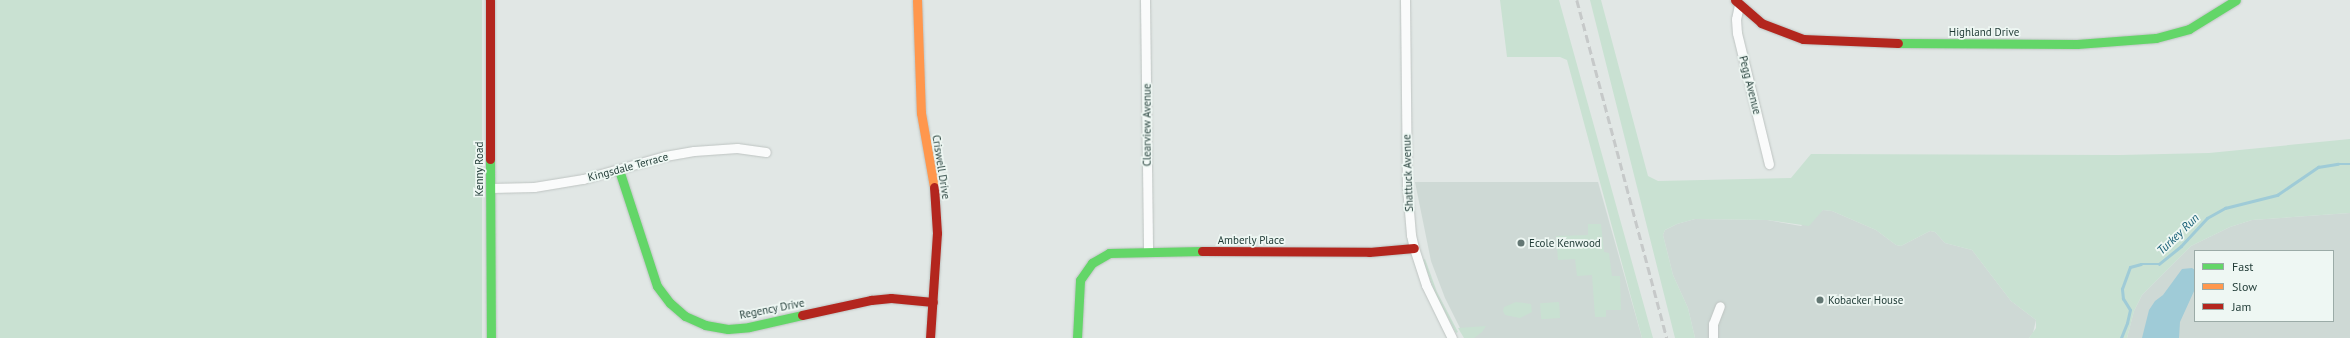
<!DOCTYPE html>
<html>
<head>
<meta charset="utf-8">
<style>
	body { margin:0 }
	#map { position:relative; width:2350px; height:338px; overflow:hidden; background:#e1e7e5; font-family:"PT Sans",sans-serif }
	div>[style] { position:absolute }
	.built>* { inset:0; background:#ced9d5 }
	.green>* { inset:0; background:#c9e1d2; transform-origin:0 0 }
	.water>* { inset:0; background:#9fcbd7 }
	.stream>* { height:2.5px; margin:-1.25px; padding:0 1.25px; transform-origin:1.25px; border-radius:1.25px; background:#9fcbd7 }
	.roads { filter:drop-shadow(0 0 1px #bec4c2) drop-shadow(0 0 1px #bec4c2) }
	.street>* { height:9px; margin:-4.5px; padding:0 4.5px; transform-origin:4.5px; border-radius:4.5px; background:#fafbfb }
	.fast>* { height:9px; margin:-4.5px; padding:0 4.5px; transform-origin:4.5px; border-radius:4.5px; background:#63d668 }
	.slow>* { height:9px; margin:-4.5px; padding:0 4.5px; transform-origin:4.5px; border-radius:4.5px; background:#ff974d }
	.jam>* { height:9px; margin:-4.5px; padding:0 4.5px; transform-origin:4.5px; border-radius:4.5px; background:#b3261e }
	.rail>* { height:2.5px; margin-top:-1.25px; transform-origin:0; background:repeating-linear-gradient(90deg,#c6c9c9 0 8px,transparent 0 12px) }
	.dots>* { width:11px; height:11px; translate:-50% -50%; box-sizing:border-box; border:2px solid #eef7f3; border-radius:50% }
	span { translate:-50% -50%; white-space:nowrap; text-align:center; line-height:1.15; -webkit-text-stroke:3.5px #eef7f3; paint-order:stroke }
	.street-label { font-size:11px; color:#1f3a35 }
	.poi-label { font-size:11px; color:#1f3a35 }
	.left { translate:0 -50%; text-align:left }
	.water-label { font-size:12px; color:#185f76; font-style:italic }
	.legend { position:absolute; left:2194px; top:250px; width:140px; height:72px; box-sizing:border-box; background:#eef7f3; border:1px solid #9baba7; margin:0; padding:5px 7px; list-style:none; font-size:12px; color:#1f3a35 }
	.legend li { display:flex; align-items:center; gap:8px; height:20px }
	.legend b { width:20px; border:1px solid #9baba7 }
</style>
</head>
<body>
<div id="map">
	<div class="built">
		<i style="clip-path:polygon(1415px 182px,1598px 182px,1642px 338px,1465px 338px,1445px 298px,1431px 261px)"></i>
		<i style="clip-path:polygon(1823px 210px,1832px 211px,1876px 230px,1896px 245px,1901px 246px,1930px 231px,1935px 232px,1945px 243px,1972px 250px,2011px 301px,2036px 320px,2033px 333px,2029px 338px,1695px 338px,1688px 308px,1673px 275px,1663px 235px,1665px 230px,1677px 224px,1695px 219px,1767px 220px,1801px 226px)"></i>
		<i style="clip-path:polygon(evenodd,2350px 213px,2350px 338px,2127px 338px,2134px 311px,2142px 295px,2191px 246px,2230px 227px,2252px 220px,2350px 213px,2195px 251px,2333px 251px,2333px 321px,2195px 321px,2195px 251px)"></i>
	</div>
	<div class="green">
		<i style="left:0;top:0;width:482px;height:338px"></i>
		<i style="clip-path:polygon(1500px 0,1559px 0,1653px 338px,1642px 338px,1567px 60px,1560px 57px,1507px 57px)"></i>
		<i style="clip-path:polygon(1590px 0,1601px 0,1648px 176px,1658px 181px,1791px 178px,1811px 154px,2120px 155px,2209px 153px,2350px 139px,2350px 213px,2252px 220px,2230px 227px,2191px 246px,2142px 295px,2134px 311px,2127px 338px,2029px 338px,2036px 328px,2036px 320px,2011px 301px,1972px 250px,1945px 243px,1935px 232px,1930px 231px,1901px 246px,1896px 245px,1876px 230px,1832px 211px,1823px 210px,1809px 226px,1767px 220px,1695px 219px,1677px 224px,1665px 230px,1663px 235px,1673px 275px,1688px 308px,1695px 338px,1675px 338px)"></i>
		<i style="clip-path:polygon(1588px 224px,1601px 224px,1604px 252px,1609px 253px,1612px 276px,1620px 276px,1621px 310px,1606px 310px,1606px 317px,1595px 317px,1592px 275px,1577px 276px,1575px 259px,1558px 260px,1556px 236px,1588px 235px)"></i>
		<i style="clip-path:polygon(1425px 259px,1437px 292px,1458px 332px,1456px 333px,1435px 293px,1423px 260px)"></i>
		<i style="clip-path:polygon(1516px 302px,1531px 304px,1532px 312px,1520px 318px,1505px 315px,1503px 311px,1504px 307px)"></i>
		<i style="left:1559px;top:302px;width:16px;height:19px;rotate:86deg"></i>
		<i style="clip-path:polygon(1486px 326px,1482px 332px,1474px 338px,1464px 338px,1458px 328px)"></i>
	</div>
	<div class="water">
		<i style="clip-path:polygon(2192px 268px,2195px 270px,2195px 289px,2180px 322px,2179px 338px,2142px 338px,2149px 310px,2155px 301px,2163px 295px,2182px 269px)"></i>
	</div>
	<div class="stream">
		<i style="left:2121px;top:338px;width:16px;rotate:-68deg"></i>
		<i style="left:2127px;top:323px;width:13px;rotate:-77deg"></i>
		<i style="left:2130px;top:310px;width:13px;rotate:-122deg"></i>
		<i style="left:2123px;top:299px;width:10px;rotate:-96deg"></i>
		<i style="left:2122px;top:289px;width:23px;rotate:-70deg"></i>
		<i style="left:2130px;top:267px;width:11px;rotate:-15deg"></i>
		<i style="left:2141px;top:264px;width:18px"></i>
		<i style="left:2159px;top:264px;width:28px;rotate:-39deg"></i>
		<i style="left:2181px;top:246px;width:38px;rotate:-47deg"></i>
		<i style="left:2207px;top:218px;width:21px;rotate:-29deg"></i>
		<i style="left:2225px;top:208px;width:54px;rotate:-14deg"></i>
		<i style="left:2277px;top:195px;width:50px;rotate:-34.3deg"></i>
		<i style="left:2318px;top:167px;width:20px;rotate:-9deg"></i>
		<i style="left:2338px;top:164px;width:12px"></i>
	</div>
	<div class="roads">
		<div class="street">
			<i style="left:1145px;top:0;width:251px;rotate:89.3deg"></i>
			<i style="left:1405px;top:0;width:187px;rotate:89.4deg"></i>
			<i style="left:1407px;top:187px;width:48px;rotate:85.2deg"></i>
			<i style="left:1411px;top:235px;width:13px;rotate:77deg"></i>
			<i style="left:1414px;top:248px;width:39px;rotate:72deg"></i>
			<i style="left:1426px;top:285px;width:59px;rotate:63.9deg"></i>
			<i style="left:1739px;top:5px;width:14px;rotate:102deg"></i>
			<i style="left:1736px;top:19px;width:14px;rotate:86deg"></i>
			<i style="left:1737px;top:33px;width:135px;rotate:76.3deg"></i>
			<i style="left:491px;top:188px;width:43px;rotate:-1.3deg"></i>
			<i style="left:534px;top:187px;width:50px;rotate:-9.3deg"></i>
			<i style="left:583px;top:179px;width:85px;rotate:-15.7deg"></i>
			<i style="left:665px;top:156px;width:29px;rotate:-10deg"></i>
			<i style="left:694px;top:151px;width:43px;rotate:-4deg"></i>
			<i style="left:737px;top:148px;width:29px;rotate:8deg"></i>
			<i style="left:1713px;top:338px;width:14px;rotate:-90deg"></i>
			<i style="left:1713px;top:324px;width:19px;rotate:-69deg"></i>
		</div>
		<div class="fast">
			<i style="left:1898px;top:43px;width:179px;rotate:0.3deg"></i>
			<i style="left:2077px;top:44px;width:79px;rotate:-4.3deg"></i>
			<i style="left:2156px;top:38px;width:34px;rotate:-15deg"></i>
			<i style="left:2189px;top:29px;width:55px;rotate:-31.7deg"></i>
			<i style="left:490px;top:159px;width:179px;rotate:89.7deg"></i>
			<i style="left:619px;top:170px;width:122px;rotate:71.9deg"></i>
			<i style="left:657px;top:286px;width:21px;rotate:53deg"></i>
			<i style="left:670px;top:303px;width:20px;rotate:41deg"></i>
			<i style="left:685px;top:316px;width:22px;rotate:24deg"></i>
			<i style="left:705px;top:325px;width:23px;rotate:10deg"></i>
			<i style="left:728px;top:329px;width:21px;rotate:-5deg"></i>
			<i style="left:749px;top:327px;width:54px;rotate:-12.8deg"></i>
			<i style="left:1077px;top:338px;width:58px;rotate:-87deg"></i>
			<i style="left:1080px;top:280px;width:21px;rotate:-55deg"></i>
			<i style="left:1092px;top:263px;width:20px;rotate:-30deg"></i>
			<i style="left:1109px;top:253px;width:93px;rotate:-1.2deg"></i>
		</div>
		<div class="slow">
			<i style="left:917px;top:0;width:113px;rotate:88deg"></i>
			<i style="left:921px;top:113px;width:75px;rotate:80deg"></i>
		</div>
		<div class="jam">
			<i style="left:490px;top:0;width:159px;rotate:90deg"></i>
			<i style="left:1735px;top:0;width:35px;rotate:41deg"></i>
			<i style="left:1761px;top:23px;width:45px;rotate:20.9deg"></i>
			<i style="left:1803px;top:39px;width:95px;rotate:2.4deg"></i>
			<i style="left:1202px;top:251px;width:167px;rotate:0.3deg"></i>
			<i style="left:1369px;top:252px;width:45px;rotate:-5.1deg"></i>
			<i style="left:802px;top:315px;width:71px;rotate:-12.3deg"></i>
			<i style="left:871px;top:300px;width:20px;rotate:-6deg"></i>
			<i style="left:891px;top:298px;width:42px;rotate:5.4deg"></i>
			<i style="left:930px;top:338px;width:105px;rotate:-86.2deg"></i>
			<i style="left:937px;top:233px;width:46px;rotate:-93.7deg"></i>
		</div>
	</div>
	<div class="rail">
		<i style="left:1577px;top:0;width:350px;rotate:75.1deg"></i>
	</div>
	<div class="dots">
		<i style="left:1521px;top:243px;background:#637773"></i>
		<i style="left:1820px;top:300px;background:#637773"></i>
	</div>
	<div class="street-label">
		<span style="left:1984px;top:32px">Highland Drive</span>
		<span style="left:1750px;top:85px;rotate:76deg">Pegg Avenue</span>
		<span style="left:1147px;top:125px;rotate:-90deg">Clearview Avenue</span>
		<span style="left:628px;top:167px;rotate:-15deg">Kingsdale Terrace</span>
		<span style="left:941px;top:167px;rotate:81deg">Criswell Drive</span>
		<span style="left:479px;top:169px;rotate:-90deg">Kenny Road</span>
		<span style="left:1408px;top:173px;rotate:-92deg">Shattuck Avenue</span>
		<span style="left:1251px;top:240px">Amberly Place</span>
		<span style="left:772px;top:309px;rotate:-11deg">Regency Drive</span>
	</div>
	<div class="poi-label">
		<span class="left" style="left:1529px;top:243px">Ecole Kenwood</span>
		<span class="left" style="left:1828px;top:300px">Kobacker House</span>
	</div>
	<div class="water-label">
		<span style="left:2178px;top:234px;rotate:-44deg">Turkey Run</span>
	</div>
	<ul class="legend">
	<li><b style="height:5px;background:#63d668"></b>Fast</li>
	<li><b style="height:5px;background:#ff974d"></b>Slow</li>
	<li><b style="height:5px;background:#b3261e"></b>Jam</li>
	</ul>
</div>
</body>
</html>
